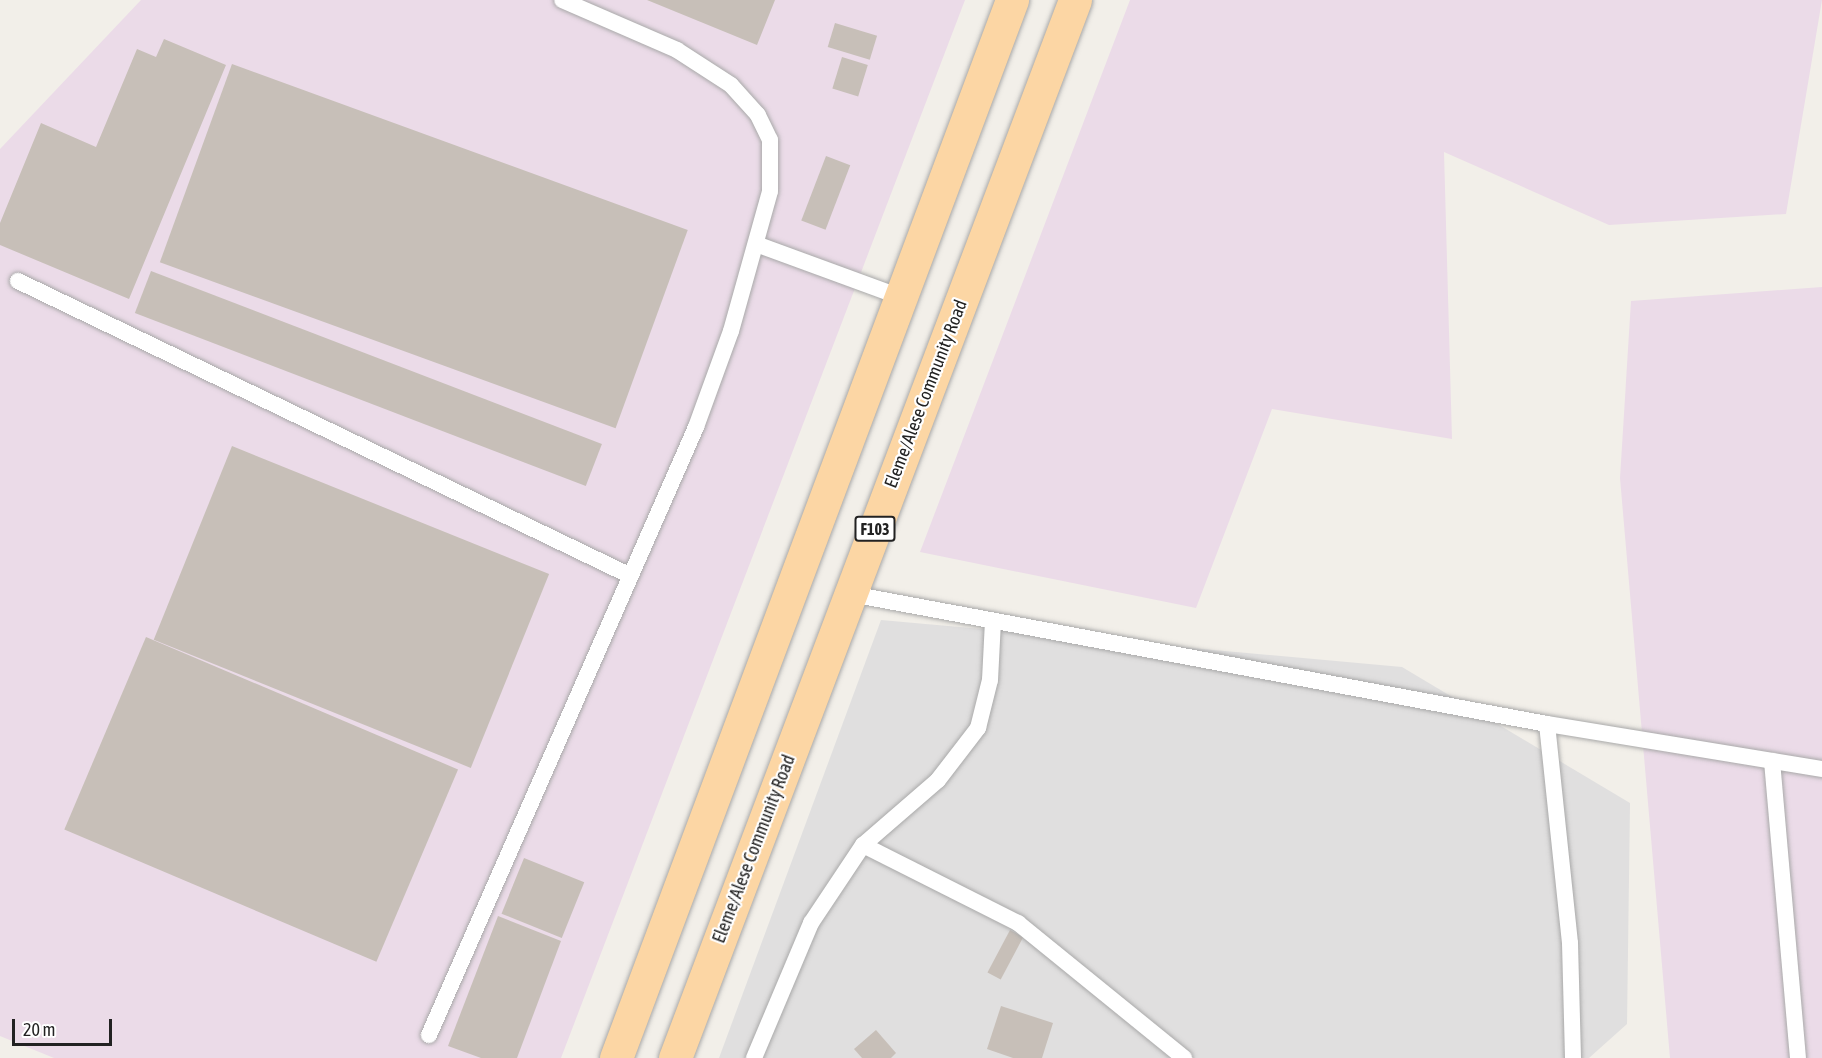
<!DOCTYPE html>
<html>
<head>
<meta charset="utf-8">
<style>
	body { margin:0 }
	#map { position:relative; width:1822px; height:1058px; overflow:hidden; background:#f2efe9; font-family:"Asap Condensed",sans-serif }
	div>[style] { position:absolute }
	.residential>* { inset:0; background:#e0dfdf }
	.industrial>* { inset:0; background:#ebdbe8 }
	.building>* { inset:0; background:#c7bfb8; transform-origin:0 0 }
	.roads { filter:drop-shadow(0 0 2px #a9a9a9) drop-shadow(0 0 2px #a9a9a9) }
	.service>* { height:16px; margin:-8px; padding:0 8px; transform-origin:8px; border-radius:8px; background:#fff }
	.primary>* { height:33px; margin:-16.5px; padding:0 16.5px; transform-origin:16.5px; border-radius:16.5px; background:#fcd6a4 }
	span { translate:-50% -50%; white-space:nowrap; text-align:center; line-height:1.15; -webkit-text-stroke:4.5px #fff; paint-order:stroke }
	.shield-label span { padding:2px 4px; background:#fff; border:2px solid; border-radius:4px; -webkit-text-stroke-width:0 }
	.shield-label { font-size:16px; color:#222; font-weight:700 }
	.street-label { font-size:18px; color:#222 }
	.scale { position:absolute; left:12px; top:1019px; width:100px; height:27px; box-sizing:border-box; border:3px solid #222; border-top:0; padding-left:8px; font-size:18px; line-height:21px; white-space:nowrap; color:#222; -webkit-text-stroke:4px #fff; paint-order:stroke }
</style>
</head>
<body>
<div id="map">
	<div class="residential">
		<i style="clip-path:polygon(881px 620px,1402px 667px,1630px 803px,1627px 1024px,1589px 1058px,719px 1058px)"></i>
	</div>
	<div class="industrial">
		<i style="clip-path:polygon(141px 0,965px 0,561px 1058px,54px 1058px,0 1036px,0 149px)"></i>
		<i style="clip-path:polygon(1130px 0,1822px 0,1786px 214px,1609px 225px,1444px 152px,1452px 439px,1272px 409px,1196px 608px,920px 552px)"></i>
		<i style="clip-path:polygon(1822px 287px,1822px 1058px,1670px 1058px,1620px 478px,1631px 301px)"></i>
	</div>
	<div class="building">
		<i style="clip-path:polygon(647px 0,775px 0,757px 45px)"></i>
		<i style="left:835px;top:23px;width:44px;height:25px;rotate:17deg"></i>
		<i style="clip-path:polygon(164px 39px,226px 65px,129px 299px,0 245px,0 223px,41px 123px,96px 147px,137px 49px,156px 57px)"></i>
		<i style="left:842px;top:57px;width:27px;height:33px;rotate:17deg"></i>
		<i style="left:232px;top:64px;width:485px;height:211px;rotate:20deg"></i>
		<i style="left:826px;top:156px;width:26px;height:69px;rotate:21deg"></i>
		<i style="left:151px;top:271px;width:483px;height:45px;rotate:21deg"></i>
		<i style="left:232px;top:446px;width:342px;height:209px;rotate:22deg"></i>
		<i style="left:146px;top:637px;width:339px;height:209px;rotate:23deg"></i>
		<i style="left:524px;top:858px;width:65px;height:60px;rotate:22deg"></i>
		<i style="clip-path:polygon(498px 916px,561px 941px,517px 1058px,481px 1058px,448px 1046px)"></i>
		<i style="left:1010px;top:930px;width:15px;height:48px;rotate:28deg"></i>
		<i style="clip-path:polygon(1001px 1006px,1053px 1023px,1042px 1058px,1013px 1058px,987px 1049px)"></i>
		<i style="clip-path:polygon(876px 1030px,896px 1053px,891px 1058px,862px 1058px,854px 1049px)"></i>
	</div>
	<div class="roads">
		<div class="service">
			<i style="left:756px;top:244px;width:154px;rotate:20.1deg"></i>
			<i style="left:18px;top:281px;width:680px;rotate:25.7deg"></i>
			<i style="left:851px;top:594px;width:708px;rotate:10.58deg"></i>
			<i style="left:1547px;top:724px;width:279px;rotate:9.3deg"></i>
			<i style="left:1547px;top:724px;width:220px;rotate:84deg"></i>
			<i style="left:1570px;top:943px;width:115px;rotate:88.5deg"></i>
			<i style="left:1772px;top:761px;width:298px;rotate:85deg"></i>
			<i style="left:863px;top:845px;width:174px;rotate:26.7deg"></i>
			<i style="left:1018px;top:923px;width:214px;rotate:39.1deg"></i>
			<i style="left:429px;top:1035px;width:664px;rotate:-66.29deg"></i>
			<i style="left:696px;top:427px;width:102px;rotate:-70deg"></i>
			<i style="left:731px;top:331px;width:145px;rotate:-74.4deg"></i>
			<i style="left:770px;top:191px;width:51px;rotate:-90deg"></i>
			<i style="left:770px;top:140px;width:28px;rotate:-116deg"></i>
			<i style="left:758px;top:115px;width:40px;rotate:-132deg"></i>
			<i style="left:731px;top:85px;width:64px;rotate:-147.1deg"></i>
			<i style="left:677px;top:50px;width:125px;rotate:-156.5deg"></i>
			<i style="left:754px;top:1058px;width:147px;rotate:-67.1deg"></i>
			<i style="left:811px;top:923px;width:94px;rotate:-56.3deg"></i>
			<i style="left:863px;top:845px;width:99px;rotate:-40.9deg"></i>
			<i style="left:938px;top:780px;width:66px;rotate:-52.4deg"></i>
			<i style="left:978px;top:728px;width:49px;rotate:-76deg"></i>
			<i style="left:990px;top:680px;width:59px;rotate:-87.1deg"></i>
		</div>
		<div class="primary">
			<i style="left:616px;top:1058px;width:1130px;rotate:-69.48deg"></i>
			<i style="left:675px;top:1058px;width:1131px;rotate:-69.29deg"></i>
		</div>
	</div>
	<div class="shield-label">
		<span style="left:875px;top:529px">F103</span>
	</div>
	<div class="street-label">
		<span style="left:926px;top:394px;rotate:-69deg">Eleme/Alese Community Road</span>
		<span style="left:754px;top:849px;rotate:-69deg">Eleme/Alese Community Road</span>
	</div>
	<div class="scale">20 m</div>
</div>
</body>
</html>
